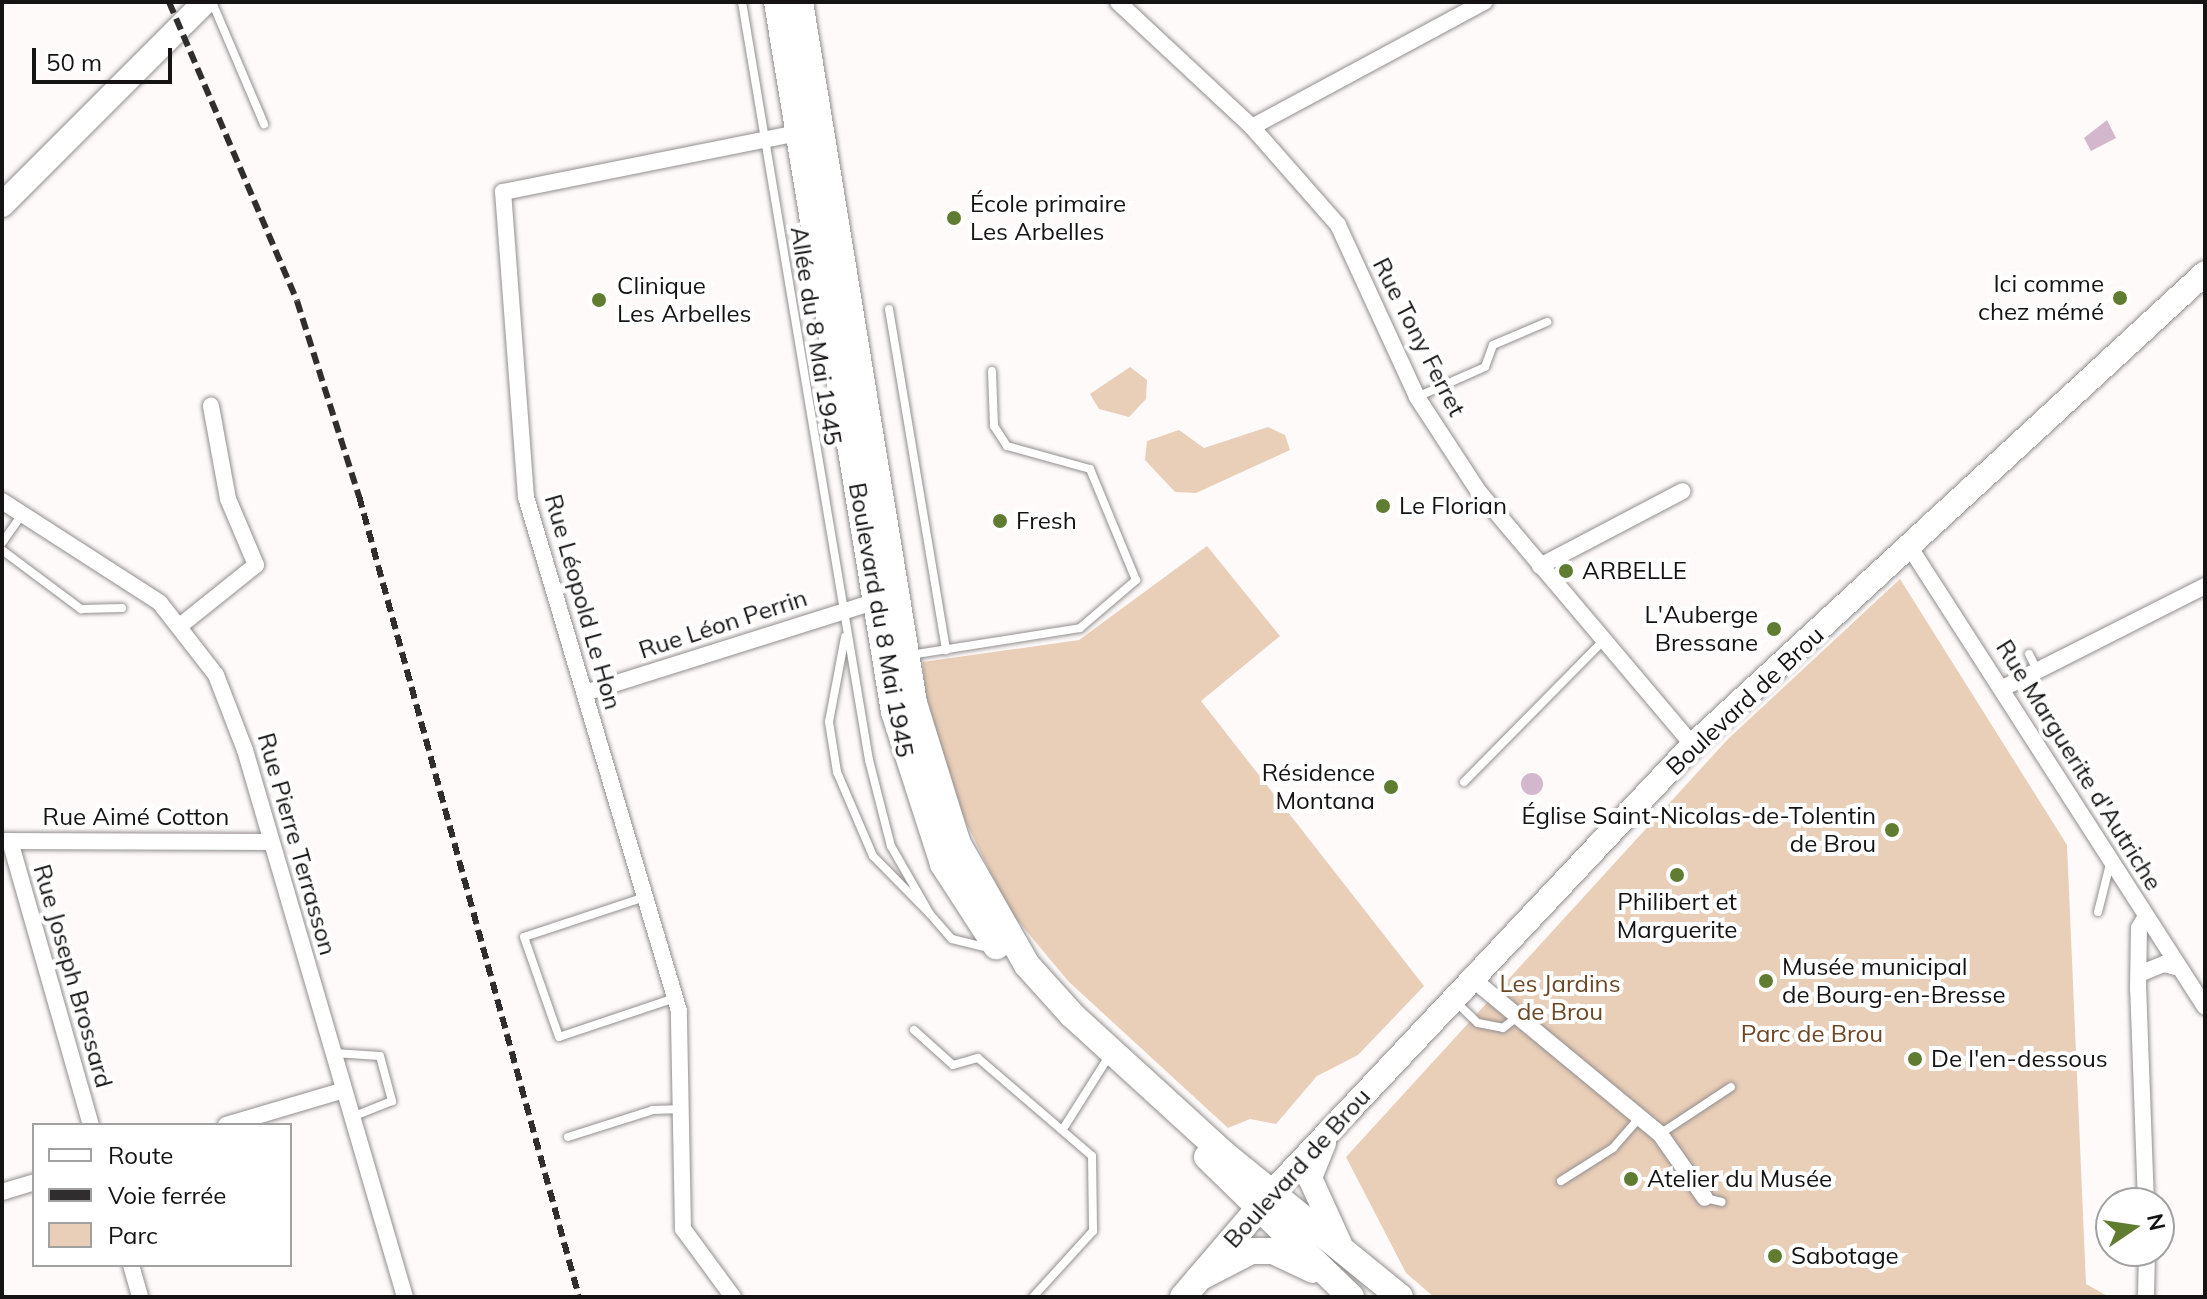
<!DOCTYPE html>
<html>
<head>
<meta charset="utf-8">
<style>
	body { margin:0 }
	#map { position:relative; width:2207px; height:1299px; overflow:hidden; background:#fefafa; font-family:Mulish,sans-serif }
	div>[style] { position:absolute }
	.green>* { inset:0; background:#e9ceb8 }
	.water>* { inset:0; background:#d3b7cc }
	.round { border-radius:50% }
	.roads { filter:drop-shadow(0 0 2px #928e8e) drop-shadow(0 0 2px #928e8e) }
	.lane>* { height:8px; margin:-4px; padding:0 4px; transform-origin:4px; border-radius:4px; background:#fff }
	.street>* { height:16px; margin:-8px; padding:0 8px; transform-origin:8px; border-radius:8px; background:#fff }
	.secondary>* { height:24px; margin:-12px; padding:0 12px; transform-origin:12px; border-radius:12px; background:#fff }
	.primary>* { height:26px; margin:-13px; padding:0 13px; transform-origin:13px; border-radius:13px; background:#fff }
	.rail>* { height:6px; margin-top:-3px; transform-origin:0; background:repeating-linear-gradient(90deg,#2f2d2d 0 12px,transparent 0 18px) }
	.dots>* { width:22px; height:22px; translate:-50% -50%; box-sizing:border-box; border:4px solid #fff; border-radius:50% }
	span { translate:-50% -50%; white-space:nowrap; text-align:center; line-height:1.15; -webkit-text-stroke:8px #fff; paint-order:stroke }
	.poi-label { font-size:24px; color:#151313 }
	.left { translate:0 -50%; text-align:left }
	.right { translate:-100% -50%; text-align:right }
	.street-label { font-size:24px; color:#151313 }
	.park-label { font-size:24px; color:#6e4723 }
	.frame { position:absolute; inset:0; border:4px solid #151313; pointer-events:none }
	.legend { position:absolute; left:32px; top:1123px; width:260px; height:144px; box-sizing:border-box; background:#fff; border:2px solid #a1a1a1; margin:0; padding:10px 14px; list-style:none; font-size:24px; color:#151313 }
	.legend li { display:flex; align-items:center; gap:16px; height:40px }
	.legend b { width:40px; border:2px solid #a1a1a1 }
	.north { position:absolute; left:2095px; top:1187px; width:80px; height:80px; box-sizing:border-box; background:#fff; border:2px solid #a1a1a1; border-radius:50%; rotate:77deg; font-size:22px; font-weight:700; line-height:32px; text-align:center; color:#151313 }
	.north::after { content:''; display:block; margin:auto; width:28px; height:36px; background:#5f7c30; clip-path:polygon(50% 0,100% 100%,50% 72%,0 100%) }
	.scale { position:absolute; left:32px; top:48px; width:140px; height:36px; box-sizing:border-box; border:4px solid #151313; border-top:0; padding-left:10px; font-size:24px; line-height:28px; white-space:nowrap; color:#151313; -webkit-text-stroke:6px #fff; paint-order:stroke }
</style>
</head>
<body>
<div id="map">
	<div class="green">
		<i style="clip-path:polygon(1130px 367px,1147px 380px,1146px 399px,1129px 417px,1099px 409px,1090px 394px)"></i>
		<i style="clip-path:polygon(1268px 427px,1285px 435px,1290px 450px,1196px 493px,1175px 492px,1145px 460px,1147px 441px,1179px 430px,1204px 448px)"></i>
		<i style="clip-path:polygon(1207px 546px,1280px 636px,1201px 701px,1424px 986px,1358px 1055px,1317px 1076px,1276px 1124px,1250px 1119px,1228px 1128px,1068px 981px,1009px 910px,944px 778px,924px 690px,923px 662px,1079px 640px)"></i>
		<i style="clip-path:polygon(1900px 579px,2067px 845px,2086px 1284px,2109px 1297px,1434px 1297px,1406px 1273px,1346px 1157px,1728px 739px)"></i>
	</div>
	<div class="water">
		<i style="clip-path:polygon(2107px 120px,2116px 138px,2091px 151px,2084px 138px)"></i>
		<i class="round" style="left:1521px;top:773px;width:22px;height:22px"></i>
	</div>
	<div class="roads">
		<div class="lane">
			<i style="left:212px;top:2px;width:133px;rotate:66.9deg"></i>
			<i style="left:742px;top:2px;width:769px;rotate:80.49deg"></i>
			<i style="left:869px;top:760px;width:89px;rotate:75.7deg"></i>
			<i style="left:891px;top:846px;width:78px;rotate:60.2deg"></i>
			<i style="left:930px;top:914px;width:33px;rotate:49deg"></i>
			<i style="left:952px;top:939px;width:41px;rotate:14deg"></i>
			<i style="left:889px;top:309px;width:346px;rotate:80.5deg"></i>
			<i style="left:1417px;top:397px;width:74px;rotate:-23.8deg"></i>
			<i style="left:1485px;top:367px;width:23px;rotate:-70deg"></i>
			<i style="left:1493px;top:345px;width:59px;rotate:-23.1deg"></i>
			<i style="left:2px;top:543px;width:35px;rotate:-55deg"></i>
			<i style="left:2px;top:550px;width:99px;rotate:36.8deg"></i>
			<i style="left:81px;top:609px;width:41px;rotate:-1.4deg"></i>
			<i style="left:845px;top:637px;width:86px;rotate:100.7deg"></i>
			<i style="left:829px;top:722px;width:51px;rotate:80.9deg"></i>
			<i style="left:837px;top:772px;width:91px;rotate:66.8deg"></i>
			<i style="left:873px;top:856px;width:80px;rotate:45.5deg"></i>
			<i style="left:2029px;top:654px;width:18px;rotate:63deg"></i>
			<i style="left:910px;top:655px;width:172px;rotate:-9deg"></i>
			<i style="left:1080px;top:628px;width:74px;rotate:-40.6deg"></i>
			<i style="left:1136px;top:580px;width:120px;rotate:-112.5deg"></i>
			<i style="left:1090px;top:469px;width:86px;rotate:-164.5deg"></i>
			<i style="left:1007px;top:446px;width:24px;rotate:-123deg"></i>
			<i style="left:994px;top:426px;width:55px;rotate:-92.1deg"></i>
			<i style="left:1464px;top:782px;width:198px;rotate:-45.4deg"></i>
			<i style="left:645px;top:897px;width:127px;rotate:161.7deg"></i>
			<i style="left:524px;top:937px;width:106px;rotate:70.7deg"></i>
			<i style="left:559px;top:1037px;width:122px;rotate:-18.6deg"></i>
			<i style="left:2098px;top:912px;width:54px;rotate:-76deg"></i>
			<i style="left:1456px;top:1002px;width:30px;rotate:44deg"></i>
			<i style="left:1478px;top:1023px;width:25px;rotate:11deg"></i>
			<i style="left:1503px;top:1028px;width:18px;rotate:-38deg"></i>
			<i style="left:914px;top:1030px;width:52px;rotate:41.9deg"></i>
			<i style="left:953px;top:1065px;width:26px;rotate:-16deg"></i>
			<i style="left:978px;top:1058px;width:150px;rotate:40.7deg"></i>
			<i style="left:1092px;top:1156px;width:75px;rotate:89.2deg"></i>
			<i style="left:1093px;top:1231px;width:89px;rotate:132.3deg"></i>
			<i style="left:334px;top:1053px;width:46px;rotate:3.7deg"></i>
			<i style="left:380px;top:1056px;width:47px;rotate:75.1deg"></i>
			<i style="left:392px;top:1101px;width:43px;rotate:158.2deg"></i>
			<i style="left:1063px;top:1129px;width:80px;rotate:-57.7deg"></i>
			<i style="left:1660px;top:1134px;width:85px;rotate:-33.5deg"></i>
			<i style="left:568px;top:1137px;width:89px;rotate:-17.6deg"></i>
			<i style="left:653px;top:1110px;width:29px;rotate:-2deg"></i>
			<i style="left:1561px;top:1181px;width:62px;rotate:-32.4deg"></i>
			<i style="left:1613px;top:1148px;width:40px;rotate:-49deg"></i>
			<i style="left:1705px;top:1198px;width:17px;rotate:13deg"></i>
		</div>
		<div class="street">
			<i style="left:1118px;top:2px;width:183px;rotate:43deg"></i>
			<i style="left:1252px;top:127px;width:130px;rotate:48.7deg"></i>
			<i style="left:1338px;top:225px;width:189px;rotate:65.3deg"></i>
			<i style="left:1417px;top:397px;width:113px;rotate:56.9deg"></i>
			<i style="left:1479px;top:492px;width:331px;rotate:49.8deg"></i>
			<i style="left:1252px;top:127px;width:264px;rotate:-28.3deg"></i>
			<i style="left:2px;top:501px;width:188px;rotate:32.8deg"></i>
			<i style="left:160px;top:603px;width:91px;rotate:52.1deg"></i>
			<i style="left:216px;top:675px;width:80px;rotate:68.9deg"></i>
			<i style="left:245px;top:750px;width:570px;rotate:73.7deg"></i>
			<i style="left:1911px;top:549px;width:544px;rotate:57.3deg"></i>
			<i style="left:1540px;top:566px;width:161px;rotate:-27.7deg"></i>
			<i style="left:181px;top:625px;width:96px;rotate:-38.7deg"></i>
			<i style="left:256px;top:565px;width:72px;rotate:-113deg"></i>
			<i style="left:228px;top:499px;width:95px;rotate:-100.4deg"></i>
			<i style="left:2003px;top:688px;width:226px;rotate:-26.8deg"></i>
			<i style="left:585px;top:693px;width:305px;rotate:-17.5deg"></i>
			<i style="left:2px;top:841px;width:269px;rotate:0.2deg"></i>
			<i style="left:10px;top:841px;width:295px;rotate:74.1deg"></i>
			<i style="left:2139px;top:974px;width:27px;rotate:-22deg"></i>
			<i style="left:2164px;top:964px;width:16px;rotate:14deg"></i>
			<i style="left:1475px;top:981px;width:240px;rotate:39.6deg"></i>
			<i style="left:1660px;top:1134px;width:78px;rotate:54.9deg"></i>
			<i style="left:226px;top:1125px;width:123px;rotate:-16.5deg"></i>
			<i style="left:2px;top:1192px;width:34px;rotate:-17deg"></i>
			<i style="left:2146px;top:1203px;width:214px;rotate:-92.1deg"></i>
			<i style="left:2138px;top:989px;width:61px;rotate:-89.1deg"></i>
			<i style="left:2139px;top:928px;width:14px;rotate:-60deg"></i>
			<i style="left:131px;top:1265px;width:33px;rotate:74deg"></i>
			<i style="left:733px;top:1297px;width:84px;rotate:-126.3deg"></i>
			<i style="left:683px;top:1229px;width:218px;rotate:-91.1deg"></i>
			<i style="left:679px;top:1011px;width:536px;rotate:-106.58deg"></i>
			<i style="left:526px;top:497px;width:306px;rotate:-94.3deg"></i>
			<i style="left:503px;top:192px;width:301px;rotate:-11.3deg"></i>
			<i style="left:2146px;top:1297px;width:46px;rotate:-88.8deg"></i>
		</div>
		<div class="secondary">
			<i style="left:2px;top:205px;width:287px;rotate:-45deg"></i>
			<i style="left:1324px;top:1143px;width:38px;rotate:112deg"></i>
			<i style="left:1310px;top:1178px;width:72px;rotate:65.6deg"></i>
			<i style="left:1275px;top:1189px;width:610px;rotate:-46.73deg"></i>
			<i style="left:1693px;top:745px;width:696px;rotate:-42.67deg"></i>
		</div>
		<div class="primary">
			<i style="left:777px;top:2px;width:720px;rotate:80.64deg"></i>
			<i style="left:894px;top:712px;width:160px;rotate:72.1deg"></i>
			<i style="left:943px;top:864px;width:98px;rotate:57.1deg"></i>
			<i style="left:800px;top:2px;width:710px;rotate:80.76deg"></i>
			<i style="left:914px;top:703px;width:148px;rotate:72.7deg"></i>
			<i style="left:958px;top:844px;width:139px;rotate:60.3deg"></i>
			<i style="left:1027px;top:965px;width:67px;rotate:48deg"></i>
			<i style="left:1072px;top:1015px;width:205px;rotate:42.4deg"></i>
			<i style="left:1223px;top:1153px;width:228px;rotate:39.1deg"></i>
			<i style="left:1207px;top:1157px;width:201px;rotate:44.2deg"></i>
			<i style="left:1199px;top:1278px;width:59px;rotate:-27.4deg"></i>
			<i style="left:1251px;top:1251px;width:22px"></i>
			<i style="left:1273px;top:1251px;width:44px;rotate:25.4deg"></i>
			<i style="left:1183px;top:1297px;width:134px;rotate:-49.5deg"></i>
		</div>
	</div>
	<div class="rail">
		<i style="left:169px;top:2px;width:325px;rotate:66.8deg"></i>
		<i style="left:297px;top:301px;width:205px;rotate:72.4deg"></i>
		<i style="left:359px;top:496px;width:831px;rotate:74.64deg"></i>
	</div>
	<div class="dots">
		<i style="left:954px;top:218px;background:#5f7c30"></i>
		<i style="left:2120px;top:298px;background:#5f7c30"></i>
		<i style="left:599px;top:300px;background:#5f7c30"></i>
		<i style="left:1383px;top:506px;background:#5f7c30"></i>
		<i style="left:1000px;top:521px;background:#5f7c30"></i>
		<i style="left:1566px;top:571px;background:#5f7c30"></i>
		<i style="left:1774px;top:629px;background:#5f7c30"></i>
		<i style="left:1391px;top:787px;background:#5f7c30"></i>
		<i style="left:1892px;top:830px;background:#5f7c30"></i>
		<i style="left:1677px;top:875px;background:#5f7c30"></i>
		<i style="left:1766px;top:981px;background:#5f7c30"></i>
		<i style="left:1915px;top:1059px;background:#5f7c30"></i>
		<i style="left:1631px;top:1179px;background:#5f7c30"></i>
		<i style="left:1775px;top:1256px;background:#5f7c30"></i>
	</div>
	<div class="poi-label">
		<span class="left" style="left:970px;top:218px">École primaire<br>Les Arbelles</span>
		<span class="right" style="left:2104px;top:298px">Ici comme<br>chez mémé</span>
		<span class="left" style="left:617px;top:300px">Clinique<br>Les Arbelles</span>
		<span class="left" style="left:1399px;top:506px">Le Florian</span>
		<span class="left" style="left:1016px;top:521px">Fresh</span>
		<span class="left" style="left:1582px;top:571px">ARBELLE</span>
		<span class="right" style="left:1758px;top:629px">L'Auberge<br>Bressane</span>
		<span class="right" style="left:1375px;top:787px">Résidence<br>Montana</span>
		<span class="right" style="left:1876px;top:830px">Église Saint-Nicolas-de-Tolentin<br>de Brou</span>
		<span style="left:1677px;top:916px">Philibert et<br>Marguerite</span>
		<span class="left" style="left:1782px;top:981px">Musée municipal<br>de Bourg-en-Bresse</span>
		<span class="left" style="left:1931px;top:1059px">De l'en-dessous</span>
		<span class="left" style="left:1647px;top:1179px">Atelier du Musée</span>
		<span class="left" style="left:1791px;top:1256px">Sabotage</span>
	</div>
	<div class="street-label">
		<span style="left:816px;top:336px;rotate:81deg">Allée du 8 Mai 1945</span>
		<span style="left:1419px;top:337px;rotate:63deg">Rue Tony Ferret</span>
		<span style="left:583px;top:602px;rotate:74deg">Rue Léopold Le Hon</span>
		<span style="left:881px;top:620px;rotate:80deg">Boulevard du 8 Mai 1945</span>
		<span style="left:723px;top:624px;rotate:-18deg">Rue Léon Perrin</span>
		<span style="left:1745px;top:701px;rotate:-43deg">Boulevard de Brou</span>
		<span style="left:2079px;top:765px;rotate:58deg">Rue Marguerite d'Autriche</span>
		<span style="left:136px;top:817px">Rue Aimé Cotton</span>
		<span style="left:297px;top:844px;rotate:74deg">Rue Pierre Terrasson</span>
		<span style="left:73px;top:976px;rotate:74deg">Rue Joseph Brossard</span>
		<span style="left:1297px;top:1168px;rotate:-48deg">Boulevard de Brou</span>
	</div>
	<div class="park-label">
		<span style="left:1560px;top:998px">Les Jardins<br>de Brou</span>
		<span style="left:1812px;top:1034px">Parc de Brou</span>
	</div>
	<div class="frame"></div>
	<ul class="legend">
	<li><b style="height:10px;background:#fff"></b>Route</li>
	<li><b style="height:10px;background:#2f2d2d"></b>Voie ferrée</li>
	<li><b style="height:22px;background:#e9ceb8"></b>Parc</li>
	</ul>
	<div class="north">N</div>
	<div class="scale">50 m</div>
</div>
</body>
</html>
